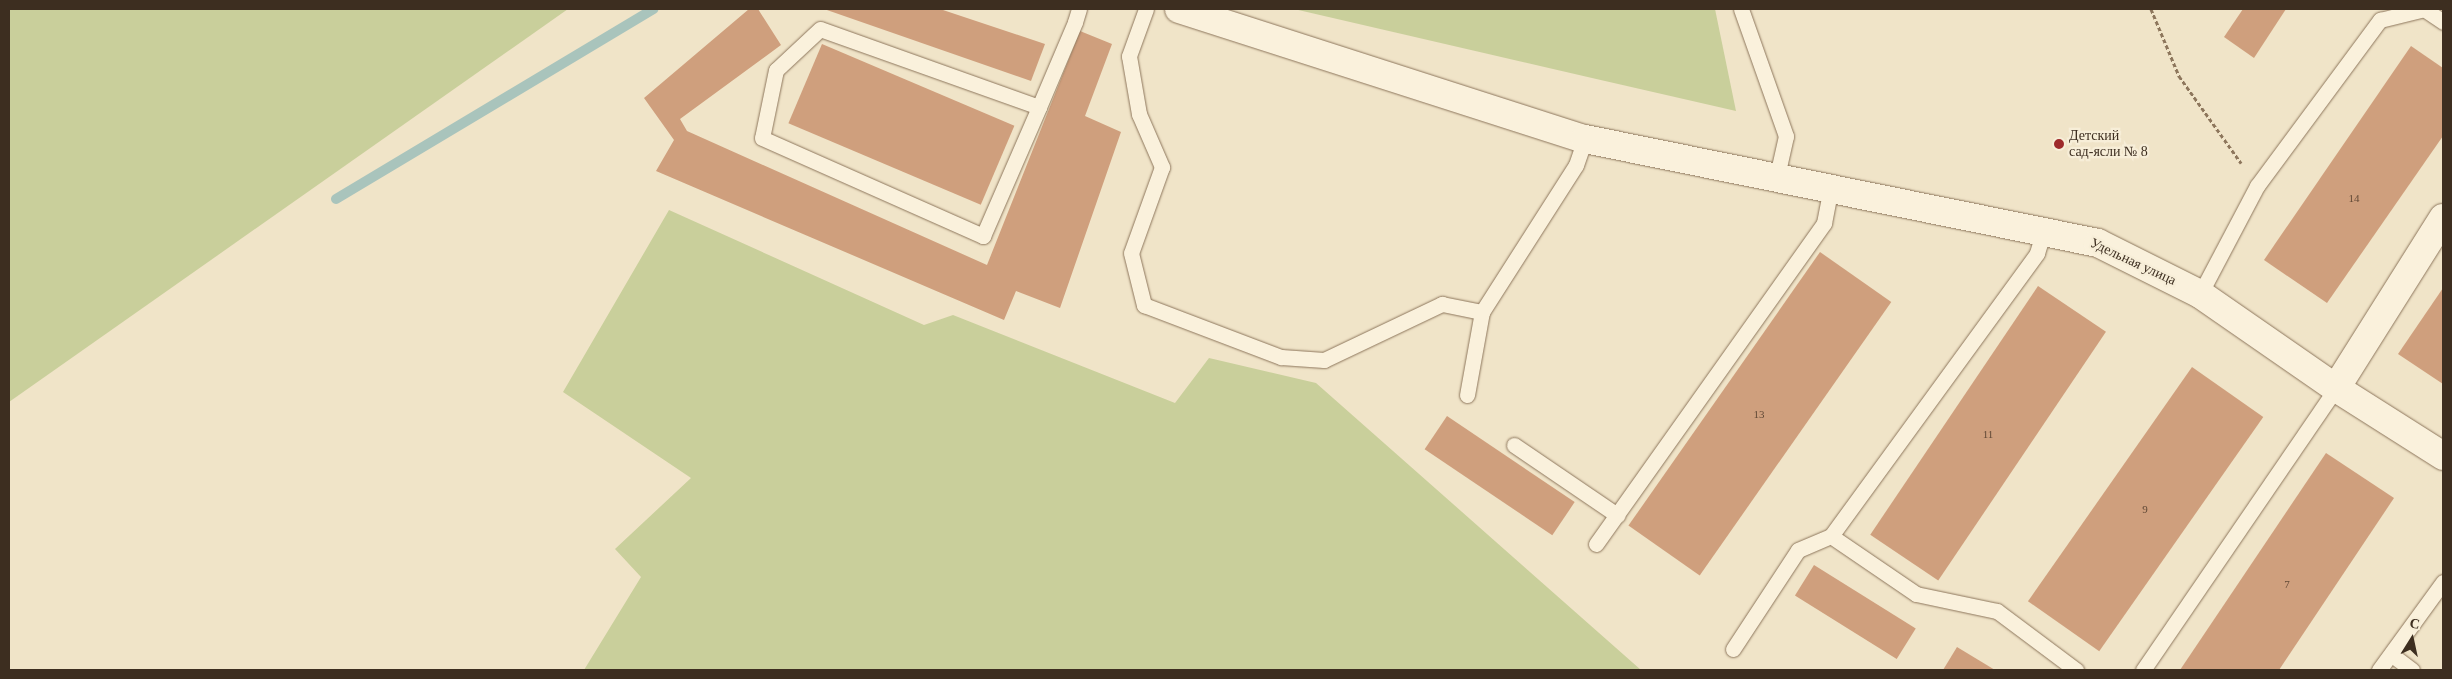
<!DOCTYPE html>
<html>
<head>
<meta charset="utf-8">
<style>
	body { margin:0 }
	#map { position:relative; width:2452px; height:679px; overflow:hidden; background:#f0e4c8; font-family:"Times New Roman",serif }
	div>[style] { position:absolute }
	.green>* { inset:0; background:#c9cf9b }
	.stream>* { height:10px; margin:-5px; padding:0 5px; transform-origin:5px; border-radius:5px; background:#a9c4bc }
	.building>* { inset:0; background:#cf9f7d; transform-origin:0 0 }
	.path>* { height:3px; margin-top:-1.5px; transform-origin:0; background:repeating-linear-gradient(90deg,#8d765c 0 4px,transparent 0 6.5px) }
	.roads { filter:drop-shadow(0 0 1px #8d765c) drop-shadow(0 0 1px #8d765c) }
	.service>* { height:15px; margin:-7.5px; padding:0 7.5px; transform-origin:7.5px; border-radius:7.5px; background:#faf1dc }
	.minor>* { height:28px; margin:-14px; padding:0 14px; transform-origin:14px; border-radius:14px; background:#faf1dc }
	.tertiary>* { height:28px; margin:-14px; padding:0 14px; transform-origin:14px; border-radius:14px; background:#faf1dc }
	.dots>* { width:14px; height:14px; translate:-50% -50%; box-sizing:border-box; border:2px solid #f7eed8; border-radius:50% }
	span { translate:-50% -50%; white-space:nowrap; text-align:center; line-height:1.15; -webkit-text-stroke:4.5px #f7eed8; paint-order:stroke }
	.number-label { font-size:11px; color:#624a37 }
	.number-label span { -webkit-text-stroke-width:0 }
	.poi-label { font-size:14px; color:#3d2e20 }
	.left { translate:0 -50%; text-align:left }
	.street-label { font-size:14px; color:#3d2e20 }
	.frame { position:absolute; inset:0; border:10px solid #3d2e20; pointer-events:none }
	.north { position:absolute; left:2387px; top:614px; width:50px; height:50px; -webkit-text-stroke:4px #f7eed8; paint-order:stroke; rotate:10deg; font-size:14px; font-weight:700; line-height:20px; text-align:center; color:#3d2e20 }
	.north::after { content:''; display:block; margin:auto; width:18px; height:22px; background:#3d2e20; clip-path:polygon(50% 0,100% 100%,50% 72%,0 100%) }
</style>
</head>
<body>
<div id="map">
	<div class="green">
		<i style="clip-path:polygon(9px 9px,568px 9px,9px 402px)"></i>
		<i style="clip-path:polygon(1294px 9px,1715px 9px,1736px 111px,1592px 78px)"></i>
		<i style="clip-path:polygon(669px 210px,924px 325px,953px 315px,1175px 403px,1209px 358px,1316px 383px,1641px 670px,584px 670px,641px 577px,615px 549px,691px 478px,563px 392px)"></i>
	</div>
	<div class="stream">
		<i style="left:336px;top:199px;width:370px;rotate:-30.9deg"></i>
	</div>
	<div class="building">
		<i style="clip-path:polygon(749px 9px,758px 9px,781px 45px,680px 119px,687px 131px,987px 265px,1080px 31px,1112px 44px,1085px 116px,1121px 132px,1060px 308px,1016px 291px,1004px 320px,656px 171px,674px 140px,644px 98px)"></i>
		<i style="clip-path:polygon(824px 9px,940px 9px,1045px 44px,1031px 81px)"></i>
		<i style="clip-path:polygon(2243px 9px,2286px 9px,2254px 58px,2224px 37px)"></i>
		<i style="left:822px;top:44px;width:209px;height:86px;rotate:23deg"></i>
		<i style="clip-path:polygon(2411px 46px,2443px 68px,2443px 136px,2327px 303px,2264px 260px)"></i>
		<i style="left:1820px;top:252px;width:87px;height:334px;rotate:35deg"></i>
		<i style="left:2038px;top:286px;width:82px;height:300px;rotate:34deg"></i>
		<i style="clip-path:polygon(2443px 288px,2443px 384px,2398px 354px)"></i>
		<i style="left:2192px;top:367px;width:87px;height:286px;rotate:35deg"></i>
		<i style="left:1447px;top:416px;width:154px;height:40px;rotate:34deg"></i>
		<i style="clip-path:polygon(2326px 453px,2394px 498px,2279px 670px,2180px 670px)"></i>
		<i style="left:1814px;top:565px;width:120px;height:36px;rotate:32deg"></i>
		<i style="clip-path:polygon(1957px 647px,1995px 670px,1943px 670px)"></i>
	</div>
	<div class="path">
		<i style="left:2151px;top:9px;width:73px;rotate:67.3deg"></i>
		<i style="left:2179px;top:76px;width:107px;rotate:54.5deg"></i>
	</div>
	<div class="roads">
		<div class="service">
			<i style="left:1146px;top:9px;width:50px;rotate:109.9deg"></i>
			<i style="left:1129px;top:56px;width:59px;rotate:80.2deg"></i>
			<i style="left:1139px;top:114px;width:58px;rotate:66.5deg"></i>
			<i style="left:1162px;top:167px;width:91px;rotate:109.8deg"></i>
			<i style="left:1131px;top:253px;width:54px;rotate:76deg"></i>
			<i style="left:1144px;top:305px;width:147px;rotate:20.8deg"></i>
			<i style="left:1281px;top:357px;width:43px;rotate:4deg"></i>
			<i style="left:1324px;top:360px;width:131px;rotate:-25.4deg"></i>
			<i style="left:1442px;top:304px;width:41px;rotate:11.3deg"></i>
			<i style="left:1741px;top:9px;width:135px;rotate:70.5deg"></i>
			<i style="left:1786px;top:136px;width:41px;rotate:102.7deg"></i>
			<i style="left:2424px;top:9px;width:23px;rotate:34deg"></i>
			<i style="left:1039px;top:107px;width:232px;rotate:-160.4deg"></i>
			<i style="left:820px;top:29px;width:60px;rotate:137deg"></i>
			<i style="left:776px;top:70px;width:69px;rotate:101.6deg"></i>
			<i style="left:762px;top:138px;width:242px;rotate:23.9deg"></i>
			<i style="left:983px;top:236px;width:141px;rotate:-66.5deg"></i>
			<i style="left:1039px;top:107px;width:92px;rotate:-67deg"></i>
			<i style="left:1075px;top:22px;width:14px;rotate:-73deg"></i>
			<i style="left:2200px;top:294px;width:122px;rotate:-62.2deg"></i>
			<i style="left:2257px;top:186px;width:207px;rotate:-53.5deg"></i>
			<i style="left:2380px;top:20px;width:45px;rotate:-14deg"></i>
			<i style="left:1467px;top:395px;width:84px;rotate:-79.8deg"></i>
			<i style="left:1482px;top:312px;width:174px;rotate:-57.4deg"></i>
			<i style="left:1576px;top:165px;width:28px;rotate:-71deg"></i>
			<i style="left:1514px;top:445px;width:125px;rotate:34.2deg"></i>
			<i style="left:1831px;top:536px;width:103px;rotate:34.3deg"></i>
			<i style="left:1916px;top:594px;width:83px;rotate:11.9deg"></i>
			<i style="left:1997px;top:611px;width:99px;rotate:36.8deg"></i>
			<i style="left:1596px;top:544px;width:394px;rotate:-54.6deg"></i>
			<i style="left:1824px;top:223px;width:37px;rotate:-79deg"></i>
			<i style="left:1733px;top:649px;width:118px;rotate:-56.7deg"></i>
			<i style="left:1798px;top:550px;width:36px;rotate:-23deg"></i>
			<i style="left:1831px;top:536px;width:350px;rotate:-53.9deg"></i>
			<i style="left:2037px;top:253px;width:24px;rotate:-73deg"></i>
			<i style="left:2392px;top:655px;width:25px;rotate:37deg"></i>
			<i style="left:2143px;top:670px;width:342px;rotate:-55.6deg"></i>
			<i style="left:2379px;top:670px;width:109px;rotate:-54deg"></i>
		</div>
		<div class="minor">
			<i style="left:1179px;top:9px;width:426px;rotate:17.8deg"></i>
			<i style="left:1585px;top:139px;width:523px;rotate:11.46deg"></i>
			<i style="left:2098px;top:243px;width:114px;rotate:26.6deg"></i>
			<i style="left:2336px;top:388px;width:201px;rotate:-57.8deg"></i>
		</div>
		<div class="tertiary">
			<i style="left:2200px;top:294px;width:165px;rotate:34.7deg"></i>
			<i style="left:2336px;top:388px;width:127px;rotate:32.4deg"></i>
		</div>
	</div>
	<div class="dots">
		<i style="left:2059px;top:144px;background:#9e2a2b"></i>
	</div>
	<div class="number-label">
		<span style="left:2354px;top:198px">14</span>
		<span style="left:1759px;top:414px">13</span>
		<span style="left:1988px;top:434px">11</span>
		<span style="left:2145px;top:509px">9</span>
		<span style="left:2287px;top:584px">7</span>
	</div>
	<div class="poi-label">
		<span class="left" style="left:2069px;top:144px">Детский<br>сад-ясли № 8</span>
	</div>
	<div class="street-label">
		<span style="left:2133px;top:262px;rotate:25deg">Удельная улица</span>
	</div>
	<div class="frame"></div>
	<div class="north">С</div>
</div>
</body>
</html>
